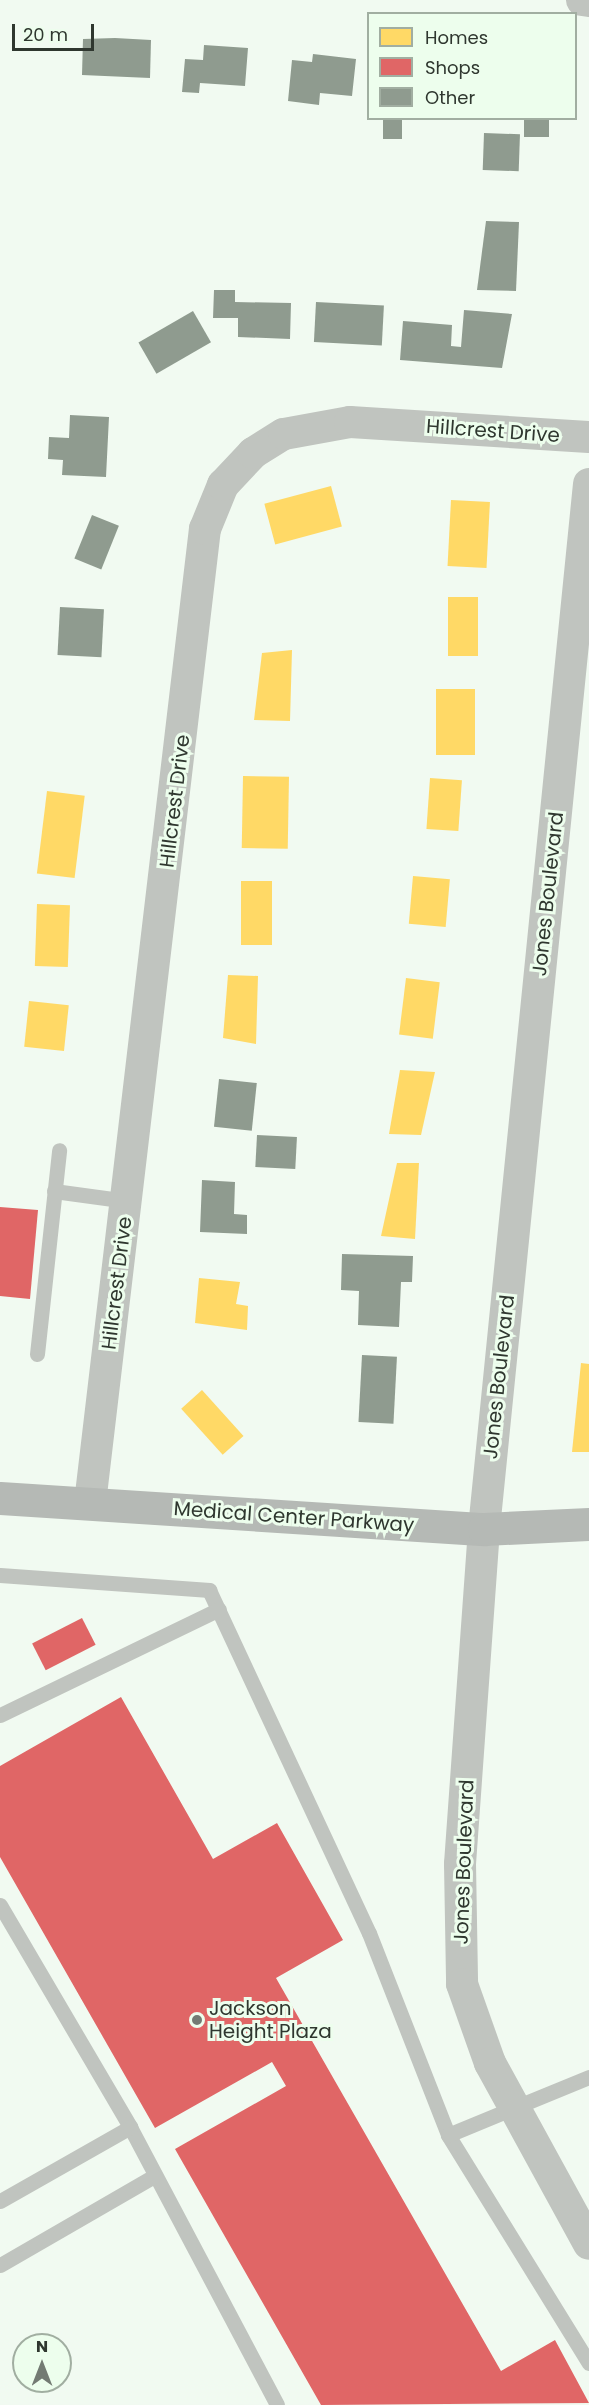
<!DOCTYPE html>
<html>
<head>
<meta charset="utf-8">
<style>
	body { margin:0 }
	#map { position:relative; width:589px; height:2405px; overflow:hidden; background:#f1faf1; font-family:Poppins,sans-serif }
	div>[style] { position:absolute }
	.homes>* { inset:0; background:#ffd966; transform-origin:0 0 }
	.shops>* { inset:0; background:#e06666; transform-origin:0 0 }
	.building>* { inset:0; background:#8f9b8f; transform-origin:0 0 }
	.lane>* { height:15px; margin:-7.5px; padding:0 7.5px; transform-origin:7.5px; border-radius:7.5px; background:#c0c4bf }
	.street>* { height:32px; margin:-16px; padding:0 16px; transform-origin:16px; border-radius:16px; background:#c0c4bf }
	.secondary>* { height:33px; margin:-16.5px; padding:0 16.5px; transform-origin:16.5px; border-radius:16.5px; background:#b5b9b5 }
	.dots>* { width:16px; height:16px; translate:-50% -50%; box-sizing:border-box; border:3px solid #edfeed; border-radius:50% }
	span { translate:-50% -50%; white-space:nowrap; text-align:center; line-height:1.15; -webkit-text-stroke:6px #edfeed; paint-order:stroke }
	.street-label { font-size:20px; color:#2f372f }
	.poi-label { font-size:20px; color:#2f372f }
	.left { translate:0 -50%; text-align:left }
	.legend { position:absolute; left:367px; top:12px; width:210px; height:108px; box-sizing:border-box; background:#edfeed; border:2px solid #a1aea1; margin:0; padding:8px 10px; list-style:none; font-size:18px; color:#2f372f }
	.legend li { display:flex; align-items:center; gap:12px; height:30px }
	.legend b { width:30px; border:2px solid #a1aea1 }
	.north { position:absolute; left:12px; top:2333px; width:60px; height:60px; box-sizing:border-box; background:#edfeed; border:2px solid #a1aea1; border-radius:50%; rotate:0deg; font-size:16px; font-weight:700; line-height:24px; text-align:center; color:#2f372f }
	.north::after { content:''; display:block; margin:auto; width:21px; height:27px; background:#737b73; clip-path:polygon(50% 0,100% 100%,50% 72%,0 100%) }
	.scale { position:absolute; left:12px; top:24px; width:82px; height:27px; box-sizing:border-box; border:3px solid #2f372f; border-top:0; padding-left:8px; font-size:18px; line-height:21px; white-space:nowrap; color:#2f372f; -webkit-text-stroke:4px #edfeed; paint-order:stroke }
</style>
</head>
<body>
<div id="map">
	<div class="homes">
		<i style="left:331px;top:486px;width:42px;height:69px;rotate:75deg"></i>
		<i style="left:451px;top:500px;width:39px;height:66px;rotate:3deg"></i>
		<i style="left:448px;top:597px;width:30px;height:59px"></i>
		<i style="clip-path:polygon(292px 650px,290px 721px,254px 720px,262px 653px)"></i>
		<i style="left:436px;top:689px;width:39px;height:66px"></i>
		<i style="left:243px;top:776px;width:46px;height:72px;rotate:1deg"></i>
		<i style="left:430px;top:778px;width:32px;height:51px;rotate:4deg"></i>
		<i style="left:47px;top:791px;width:38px;height:83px;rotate:7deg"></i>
		<i style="left:413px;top:876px;width:37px;height:48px;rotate:5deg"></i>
		<i style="left:241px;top:881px;width:31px;height:64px"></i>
		<i style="left:37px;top:904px;width:33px;height:62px;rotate:2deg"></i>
		<i style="clip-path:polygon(228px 975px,258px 976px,256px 1044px,223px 1038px)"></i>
		<i style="left:406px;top:978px;width:34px;height:57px;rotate:7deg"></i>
		<i style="left:29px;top:1001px;width:40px;height:46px;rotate:6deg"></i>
		<i style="clip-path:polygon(400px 1070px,435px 1072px,421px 1135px,389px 1134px)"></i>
		<i style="clip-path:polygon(397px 1163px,419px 1163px,415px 1239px,381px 1236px)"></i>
		<i style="clip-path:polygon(199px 1278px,240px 1282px,236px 1304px,248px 1306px,247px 1330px,195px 1323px)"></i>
		<i style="clip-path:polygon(581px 1363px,589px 1364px,589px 1452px,572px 1452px)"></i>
		<i style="left:202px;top:1390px;width:62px;height:28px;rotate:48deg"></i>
	</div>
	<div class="shops">
		<i style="clip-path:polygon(0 1207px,38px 1210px,30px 1299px,0 1296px)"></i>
		<i style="left:82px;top:1618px;width:30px;height:56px;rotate:63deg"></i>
		<i style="clip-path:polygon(121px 1697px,213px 1859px,277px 1823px,343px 1940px,276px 1978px,501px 2371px,555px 2340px,589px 2403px,321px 2405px,175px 2149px,286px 2086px,272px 2062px,155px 2128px,0 1857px,0 1766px)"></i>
	</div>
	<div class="building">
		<i style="clip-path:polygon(115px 38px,151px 40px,150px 78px,82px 75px,83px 39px)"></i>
		<i style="clip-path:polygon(204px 45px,248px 48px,245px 86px,200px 83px,199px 93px,182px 92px,185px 59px,203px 60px)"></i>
		<i style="clip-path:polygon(313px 54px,356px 59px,352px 96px,320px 93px,319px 105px,288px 101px,292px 60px,312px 62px)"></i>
		<i style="left:383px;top:118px;width:19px;height:21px"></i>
		<i style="left:524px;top:118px;width:25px;height:19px"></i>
		<i style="left:484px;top:133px;width:36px;height:37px;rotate:2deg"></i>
		<i style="clip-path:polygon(486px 221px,519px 222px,516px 291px,477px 290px)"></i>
		<i style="clip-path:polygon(214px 290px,235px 290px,235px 302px,291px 303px,290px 339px,238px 337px,238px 318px,213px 318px)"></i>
		<i style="left:316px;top:302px;width:68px;height:40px;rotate:3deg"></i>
		<i style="clip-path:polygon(464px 310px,512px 314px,502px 368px,400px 360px,403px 321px,452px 325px,451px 346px,461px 347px)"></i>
		<i style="left:193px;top:311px;width:36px;height:63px;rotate:60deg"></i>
		<i style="clip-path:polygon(70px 415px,109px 417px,106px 477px,62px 475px,63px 460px,48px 459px,49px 437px,69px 438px)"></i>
		<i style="left:92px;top:515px;width:29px;height:47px;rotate:22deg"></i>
		<i style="left:60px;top:607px;width:44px;height:48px;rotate:3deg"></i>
		<i style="left:219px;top:1079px;width:38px;height:48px;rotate:6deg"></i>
		<i style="left:257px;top:1135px;width:40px;height:32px;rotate:3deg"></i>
		<i style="clip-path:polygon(202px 1180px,235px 1182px,234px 1214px,247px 1215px,247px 1234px,200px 1232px)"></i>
		<i style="clip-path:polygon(342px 1254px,413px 1256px,412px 1282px,401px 1282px,399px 1327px,358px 1325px,359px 1291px,341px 1290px)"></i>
		<i style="left:362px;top:1355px;width:35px;height:67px;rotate:3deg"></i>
	</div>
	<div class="lane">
		<i style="left:54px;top:1191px;width:74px;rotate:7.8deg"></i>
		<i style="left:37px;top:1354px;width:205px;rotate:-83.8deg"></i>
		<i style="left:0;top:1575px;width:210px;rotate:4.1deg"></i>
		<i style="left:209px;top:1590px;width:378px;rotate:65deg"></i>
		<i style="left:369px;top:1933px;width:217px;rotate:68.6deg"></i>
		<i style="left:448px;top:2135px;width:268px;rotate:58.3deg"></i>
		<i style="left:0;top:1715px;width:243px;rotate:-25.8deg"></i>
		<i style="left:0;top:1905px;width:257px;rotate:59.6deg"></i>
		<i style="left:130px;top:2127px;width:314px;rotate:62.1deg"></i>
		<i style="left:448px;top:2135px;width:152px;rotate:-22.4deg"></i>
		<i style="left:0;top:2201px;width:150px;rotate:-29.6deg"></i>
		<i style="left:0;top:2265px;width:178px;rotate:-30deg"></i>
	</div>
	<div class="street">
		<i style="left:582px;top:0;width:7px;rotate:8deg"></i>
		<i style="left:589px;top:484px;width:1050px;rotate:95.74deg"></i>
		<i style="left:484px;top:1529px;width:336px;rotate:94.1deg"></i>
		<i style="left:460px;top:1864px;width:120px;rotate:89deg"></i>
		<i style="left:462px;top:1984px;width:84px;rotate:70.5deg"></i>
		<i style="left:490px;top:2063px;width:206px;rotate:61.3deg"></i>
		<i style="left:90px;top:1503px;width:981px;rotate:-83.27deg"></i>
		<i style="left:205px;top:529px;width:48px;rotate:-67.8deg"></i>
		<i style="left:223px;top:485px;width:44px;rotate:-46.8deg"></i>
		<i style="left:253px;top:453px;width:36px;rotate:-32deg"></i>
		<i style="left:284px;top:434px;width:67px;rotate:-10.3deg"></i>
		<i style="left:350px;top:422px;width:239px;rotate:3.6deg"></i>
	</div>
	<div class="secondary">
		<i style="left:0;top:1498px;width:485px;rotate:3.7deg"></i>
		<i style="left:484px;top:1529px;width:105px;rotate:-2.7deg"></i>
	</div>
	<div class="dots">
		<i style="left:197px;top:2020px;background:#737b73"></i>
	</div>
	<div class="street-label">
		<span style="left:493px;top:431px;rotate:4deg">Hillcrest Drive</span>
		<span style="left:175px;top:801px;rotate:-83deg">Hillcrest Drive</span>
		<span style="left:548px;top:894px;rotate:-84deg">Jones Boulevard</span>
		<span style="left:117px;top:1283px;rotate:-83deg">Hillcrest Drive</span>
		<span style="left:499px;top:1377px;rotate:-84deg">Jones Boulevard</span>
		<span style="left:294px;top:1517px;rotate:4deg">Medical Center Parkway</span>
		<span style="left:464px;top:1862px;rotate:-88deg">Jones Boulevard</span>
	</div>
	<div class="poi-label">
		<span class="left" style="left:209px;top:2020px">Jackson<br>Height Plaza</span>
	</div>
	<ul class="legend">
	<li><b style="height:16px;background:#ffd966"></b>Homes</li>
	<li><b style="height:16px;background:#e06666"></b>Shops</li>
	<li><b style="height:16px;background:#8f9b8f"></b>Other</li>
	</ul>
	<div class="north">N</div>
	<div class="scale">20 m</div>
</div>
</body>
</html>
